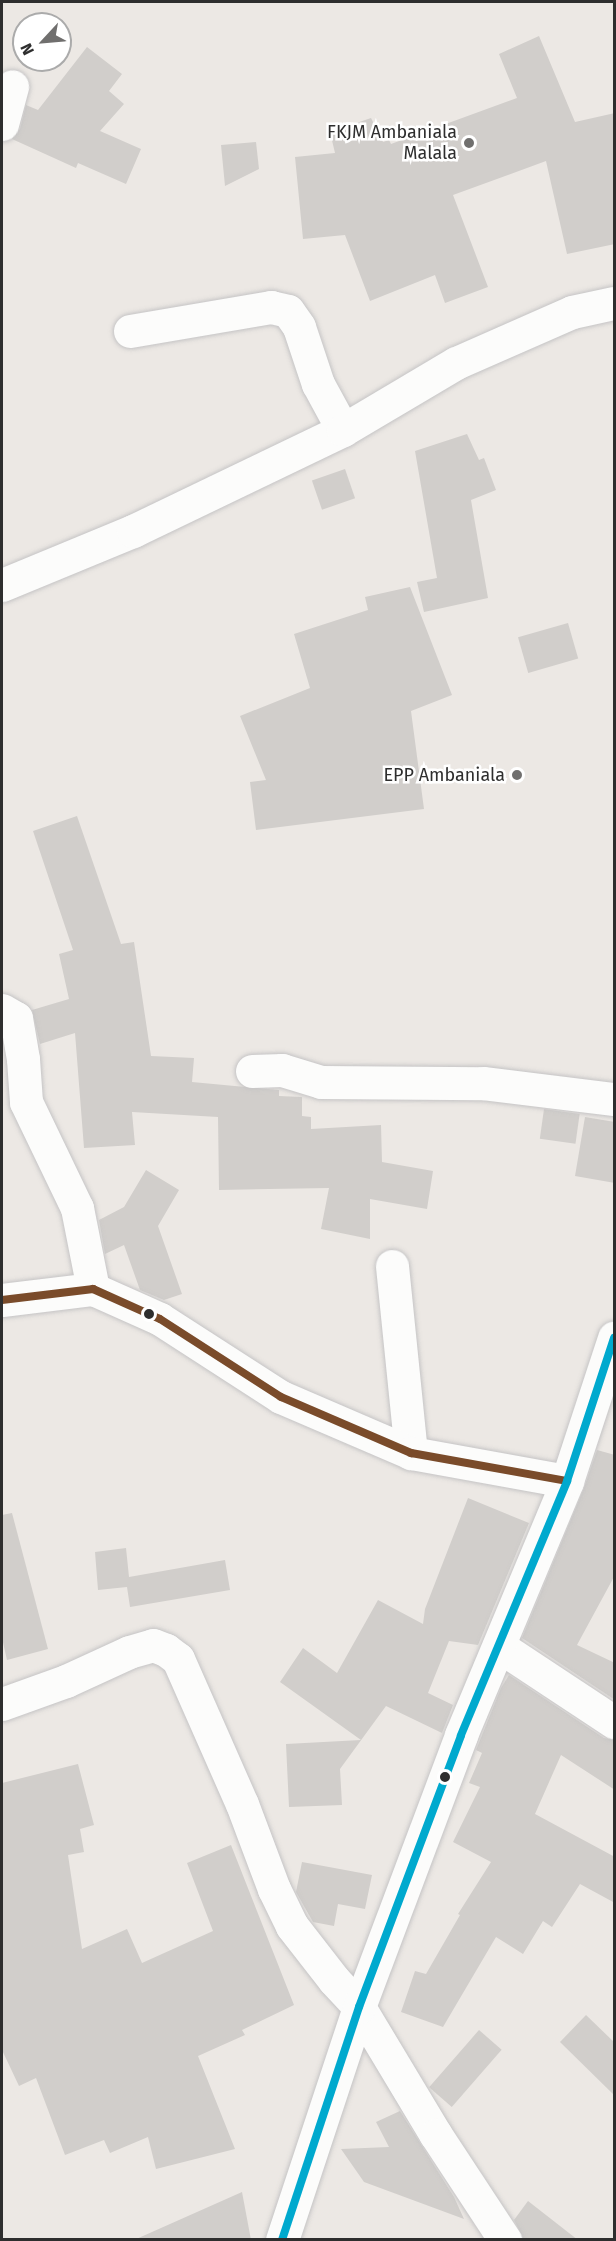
<!DOCTYPE html>
<html>
<head>
<meta charset="utf-8">
<style>
	body { margin:0 }
	#map { position:relative; width:616px; height:2241px; overflow:hidden; background:#ece8e4; font-family:"Fira Sans",sans-serif }
	div>[style] { position:absolute }
	.building>* { inset:0; background:#d1cecb; transform-origin:0 0 }
	.roads { filter:drop-shadow(0 0 2px #c5c4c5) drop-shadow(0 0 2px #c5c4c5) }
	.minor>* { height:33px; margin:-16.5px; padding:0 16.5px; transform-origin:16.5px; border-radius:16.5px; background:#fcfcfb }
	.bus-1>* { height:8px; margin:-4px; padding:0 4px; transform-origin:4px; border-radius:4px; background:#7a4b2a }
	.bus-2>* { height:8px; margin:-4px; padding:0 4px; transform-origin:4px; border-radius:4px; background:#00a9ce }
	.dots>* { width:16px; height:16px; translate:-50% -50%; box-sizing:border-box; border:3px solid #fff; border-radius:50% }
	span { translate:-50% -50%; white-space:nowrap; text-align:center; line-height:1.15; -webkit-text-stroke:5px #fff; paint-order:stroke }
	.poi-label { font-size:18px; color:#2e2e2e }
	.right { translate:-100% -50%; text-align:right }
	.frame { position:absolute; inset:0; border:3px solid #2e2e2e; pointer-events:none }
	.north { position:absolute; left:12px; top:12px; width:60px; height:60px; box-sizing:border-box; background:#fff; border:2px solid #ababab; border-radius:50%; rotate:244deg; font-size:16px; font-weight:700; line-height:24px; text-align:center; color:#2e2e2e }
	.north::after { content:''; display:block; margin:auto; width:21px; height:27px; background:#706f6e; clip-path:polygon(50% 0,100% 100%,50% 72%,0 100%) }
</style>
</head>
<body>
<div id="map">
	<div class="building">
		<i style="clip-path:polygon(539px 36px,575px 122px,615px 113px,615px 244px,567px 254px,546px 161px,453px 195px,488px 287px,445px 303px,435px 275px,370px 301px,345px 235px,303px 239px,295px 157px,335px 153px,330px 132px,371px 118px,383px 142px,389px 140px,391px 144px,517px 98px,499px 54px)"></i>
		<i style="clip-path:polygon(87px 47px,122px 74px,109px 91px,124px 104px,100px 131px,141px 149px,126px 184px,78px 163px,76px 168px,12px 139px,20px 129px,26px 105px,38px 110px)"></i>
		<i style="clip-path:polygon(256px 142px,259px 169px,225px 186px,221px 145px)"></i>
		<i style="clip-path:polygon(467px 434px,479px 460px,484px 458px,496px 490px,471px 500px,488px 598px,424px 612px,417px 582px,437px 578px,415px 451px)"></i>
		<i style="left:345px;top:469px;width:31px;height:35px;rotate:71deg"></i>
		<i style="clip-path:polygon(410px 587px,452px 695px,411px 711px,424px 809px,256px 830px,250px 782px,266px 780px,240px 716px,310px 688px,294px 634px,368px 610px,365px 597px)"></i>
		<i style="left:568px;top:623px;width:37px;height:52px;rotate:74deg"></i>
		<i style="clip-path:polygon(77px 816px,121px 944px,134px 942px,151px 1056px,194px 1058px,192px 1082px,279px 1090px,279px 1096px,302px 1097px,302px 1116px,311px 1117px,311px 1129px,381px 1125px,382px 1162px,433px 1171px,427px 1209px,370px 1199px,370px 1239px,321px 1229px,329px 1188px,219px 1190px,218px 1117px,132px 1112px,135px 1145px,84px 1148px,75px 1033px,40px 1044px,32px 1010px,69px 999px,59px 954px,73px 950px,33px 831px)"></i>
		<i style="left:544px;top:1109px;width:36px;height:30px;rotate:8deg"></i>
		<i style="clip-path:polygon(585px 1117px,615px 1122px,615px 1183px,575px 1176px)"></i>
		<i style="clip-path:polygon(146px 1170px,179px 1190px,158px 1226px,182px 1294px,164px 1300px,140px 1290px,124px 1245px,105px 1254px,99px 1220px,124px 1207px)"></i>
		<i style="clip-path:polygon(597px 1450px,615px 1455px,615px 1575px,577px 1645px,615px 1663px,615px 1700px,522px 1638px,584px 1488px)"></i>
		<i style="clip-path:polygon(468px 1498px,529px 1523px,478px 1645px,449px 1641px,428px 1693px,453px 1705px,442px 1733px,386px 1706px,340px 1769px,342px 1805px,289px 1807px,286px 1744px,361px 1740px,280px 1682px,303px 1648px,337px 1673px,378px 1600px,423px 1624px,425px 1609px)"></i>
		<i style="clip-path:polygon(12px 1513px,48px 1649px,7px 1660px,2px 1638px,2px 1515px)"></i>
		<i style="clip-path:polygon(126px 1548px,129px 1577px,225px 1560px,230px 1590px,130px 1607px,127px 1587px,98px 1590px,95px 1552px)"></i>
		<i style="clip-path:polygon(509px 1675px,604px 1738px,615px 1740px,615px 1790px,561px 1755px,535px 1814px,615px 1857px,615px 1903px,580px 1884px,552px 1927px,543px 1921px,523px 1954px,496px 1937px,443px 2027px,401px 2012px,415px 1971px,426px 1974px,460px 1915px,458px 1914px,491px 1862px,453px 1842px,480px 1787px,469px 1783px,482px 1753px,476px 1750px,501px 1688px)"></i>
		<i style="clip-path:polygon(78px 1764px,94px 1825px,80px 1829px,84px 1852px,68px 1855px,82px 1949px,127px 1929px,142px 1963px,213px 1931px,187px 1863px,231px 1845px,294px 2005px,242px 2030px,245px 2035px,198px 2056px,235px 2149px,156px 2169px,148px 2137px,110px 2153px,104px 2140px,65px 2155px,36px 2078px,19px 2086px,2px 2050px,2px 1783px)"></i>
		<i style="clip-path:polygon(302px 1862px,372px 1875px,365px 1909px,338px 1904px,334px 1926px,313px 1922px,296px 1892px)"></i>
		<i style="clip-path:polygon(586px 2015px,615px 2043px,615px 2096px,560px 2042px)"></i>
		<i style="left:479px;top:2030px;width:30px;height:76px;rotate:41deg"></i>
		<i style="clip-path:polygon(400px 2111px,454px 2197px,464px 2219px,364px 2182px,341px 2149px,389px 2147px,376px 2122px)"></i>
		<i style="clip-path:polygon(242px 2192px,251px 2240px,134px 2240px)"></i>
		<i style="clip-path:polygon(528px 2201px,578px 2240px,524px 2240px,514px 2220px)"></i>
	</div>
	<div class="roads">
		<div class="minor">
			<i style="left:2px;top:124px;width:39px;rotate:-75deg"></i>
			<i style="left:130px;top:331px;width:143px;rotate:-9.7deg"></i>
			<i style="left:271px;top:307px;width:17px;rotate:13deg"></i>
			<i style="left:288px;top:311px;width:19px;rotate:55deg"></i>
			<i style="left:299px;top:327px;width:60px;rotate:71.6deg"></i>
			<i style="left:318px;top:384px;width:52px;rotate:61.5deg"></i>
			<i style="left:2px;top:585px;width:142px;rotate:-22.4deg"></i>
			<i style="left:133px;top:531px;width:233px;rotate:-25.7deg"></i>
			<i style="left:343px;top:430px;width:131px;rotate:-30.7deg"></i>
			<i style="left:456px;top:363px;width:127px;rotate:-23.7deg"></i>
			<i style="left:572px;top:312px;width:43px;rotate:-12.1deg"></i>
			<i style="left:2px;top:1010px;width:16px;rotate:30deg"></i>
			<i style="left:16px;top:1018px;width:42px;rotate:80.3deg"></i>
			<i style="left:23px;top:1059px;width:43px;rotate:86deg"></i>
			<i style="left:26px;top:1102px;width:118px;rotate:64.3deg"></i>
			<i style="left:77px;top:1208px;width:83px;rotate:78.8deg"></i>
			<i style="left:252px;top:1071px;width:30px;rotate:-2deg"></i>
			<i style="left:282px;top:1070px;width:41px;rotate:17.1deg"></i>
			<i style="left:321px;top:1082px;width:162px;rotate:0.4deg"></i>
			<i style="left:483px;top:1083px;width:132px;rotate:7deg"></i>
			<i style="left:392px;top:1266px;width:188px;rotate:84.2deg"></i>
			<i style="left:2px;top:1300px;width:92px;rotate:-6.9deg"></i>
			<i style="left:93px;top:1289px;width:73px;rotate:24.1deg"></i>
			<i style="left:160px;top:1319px;width:144px;rotate:32.8deg"></i>
			<i style="left:281px;top:1397px;width:142px;rotate:23.3deg"></i>
			<i style="left:411px;top:1453px;width:158px;rotate:10.2deg"></i>
			<i style="left:499px;top:1646px;width:138px;rotate:33.5deg"></i>
			<i style="left:2px;top:1704px;width:68px;rotate:-19.8deg"></i>
			<i style="left:66px;top:1681px;width:69px;rotate:-24.7deg"></i>
			<i style="left:129px;top:1652px;width:25px;rotate:-16deg"></i>
			<i style="left:153px;top:1645px;width:14px;rotate:21deg"></i>
			<i style="left:166px;top:1650px;width:15px;rotate:37deg"></i>
			<i style="left:178px;top:1659px;width:158px;rotate:66.2deg"></i>
			<i style="left:242px;top:1804px;width:91px;rotate:69.4deg"></i>
			<i style="left:274px;top:1889px;width:41px;rotate:64.1deg"></i>
			<i style="left:292px;top:1926px;width:68px;rotate:52.1deg"></i>
			<i style="left:334px;top:1980px;width:37px;rotate:47deg"></i>
			<i style="left:359px;top:2007px;width:149px;rotate:59deg"></i>
			<i style="left:436px;top:2135px;width:126px;rotate:56.7deg"></i>
			<i style="left:282px;top:2240px;width:245px;rotate:-71.7deg"></i>
			<i style="left:359px;top:2007px;width:290px;rotate:-69.4deg"></i>
			<i style="left:461px;top:1735px;width:275px;rotate:-67.3deg"></i>
			<i style="left:567px;top:1481px;width:151px;rotate:-71.8deg"></i>
		</div>
	</div>
	<div class="bus-1">
		<i style="left:2px;top:1300px;width:92px;rotate:-6.9deg"></i>
		<i style="left:93px;top:1289px;width:73px;rotate:24.1deg"></i>
		<i style="left:160px;top:1319px;width:144px;rotate:32.8deg"></i>
		<i style="left:281px;top:1397px;width:142px;rotate:23.3deg"></i>
		<i style="left:411px;top:1453px;width:158px;rotate:10.2deg"></i>
	</div>
	<div class="bus-2">
		<i style="left:282px;top:2240px;width:245px;rotate:-71.7deg"></i>
		<i style="left:359px;top:2007px;width:290px;rotate:-69.4deg"></i>
		<i style="left:461px;top:1735px;width:275px;rotate:-67.3deg"></i>
		<i style="left:567px;top:1481px;width:151px;rotate:-71.8deg"></i>
	</div>
	<div class="dots">
		<i style="left:469px;top:143px;background:#706f6e"></i>
		<i style="left:517px;top:775px;background:#706f6e"></i>
		<i style="left:149px;top:1314px;background:#2e2e2e"></i>
		<i style="left:445px;top:1777px;background:#2e2e2e"></i>
	</div>
	<div class="poi-label">
		<span class="right" style="left:457px;top:143px">FKJM Ambaniala<br>Malala</span>
		<span class="right" style="left:505px;top:775px">EPP Ambaniala</span>
	</div>
	<div class="frame"></div>
	<div class="north">N</div>
</div>
</body>
</html>
